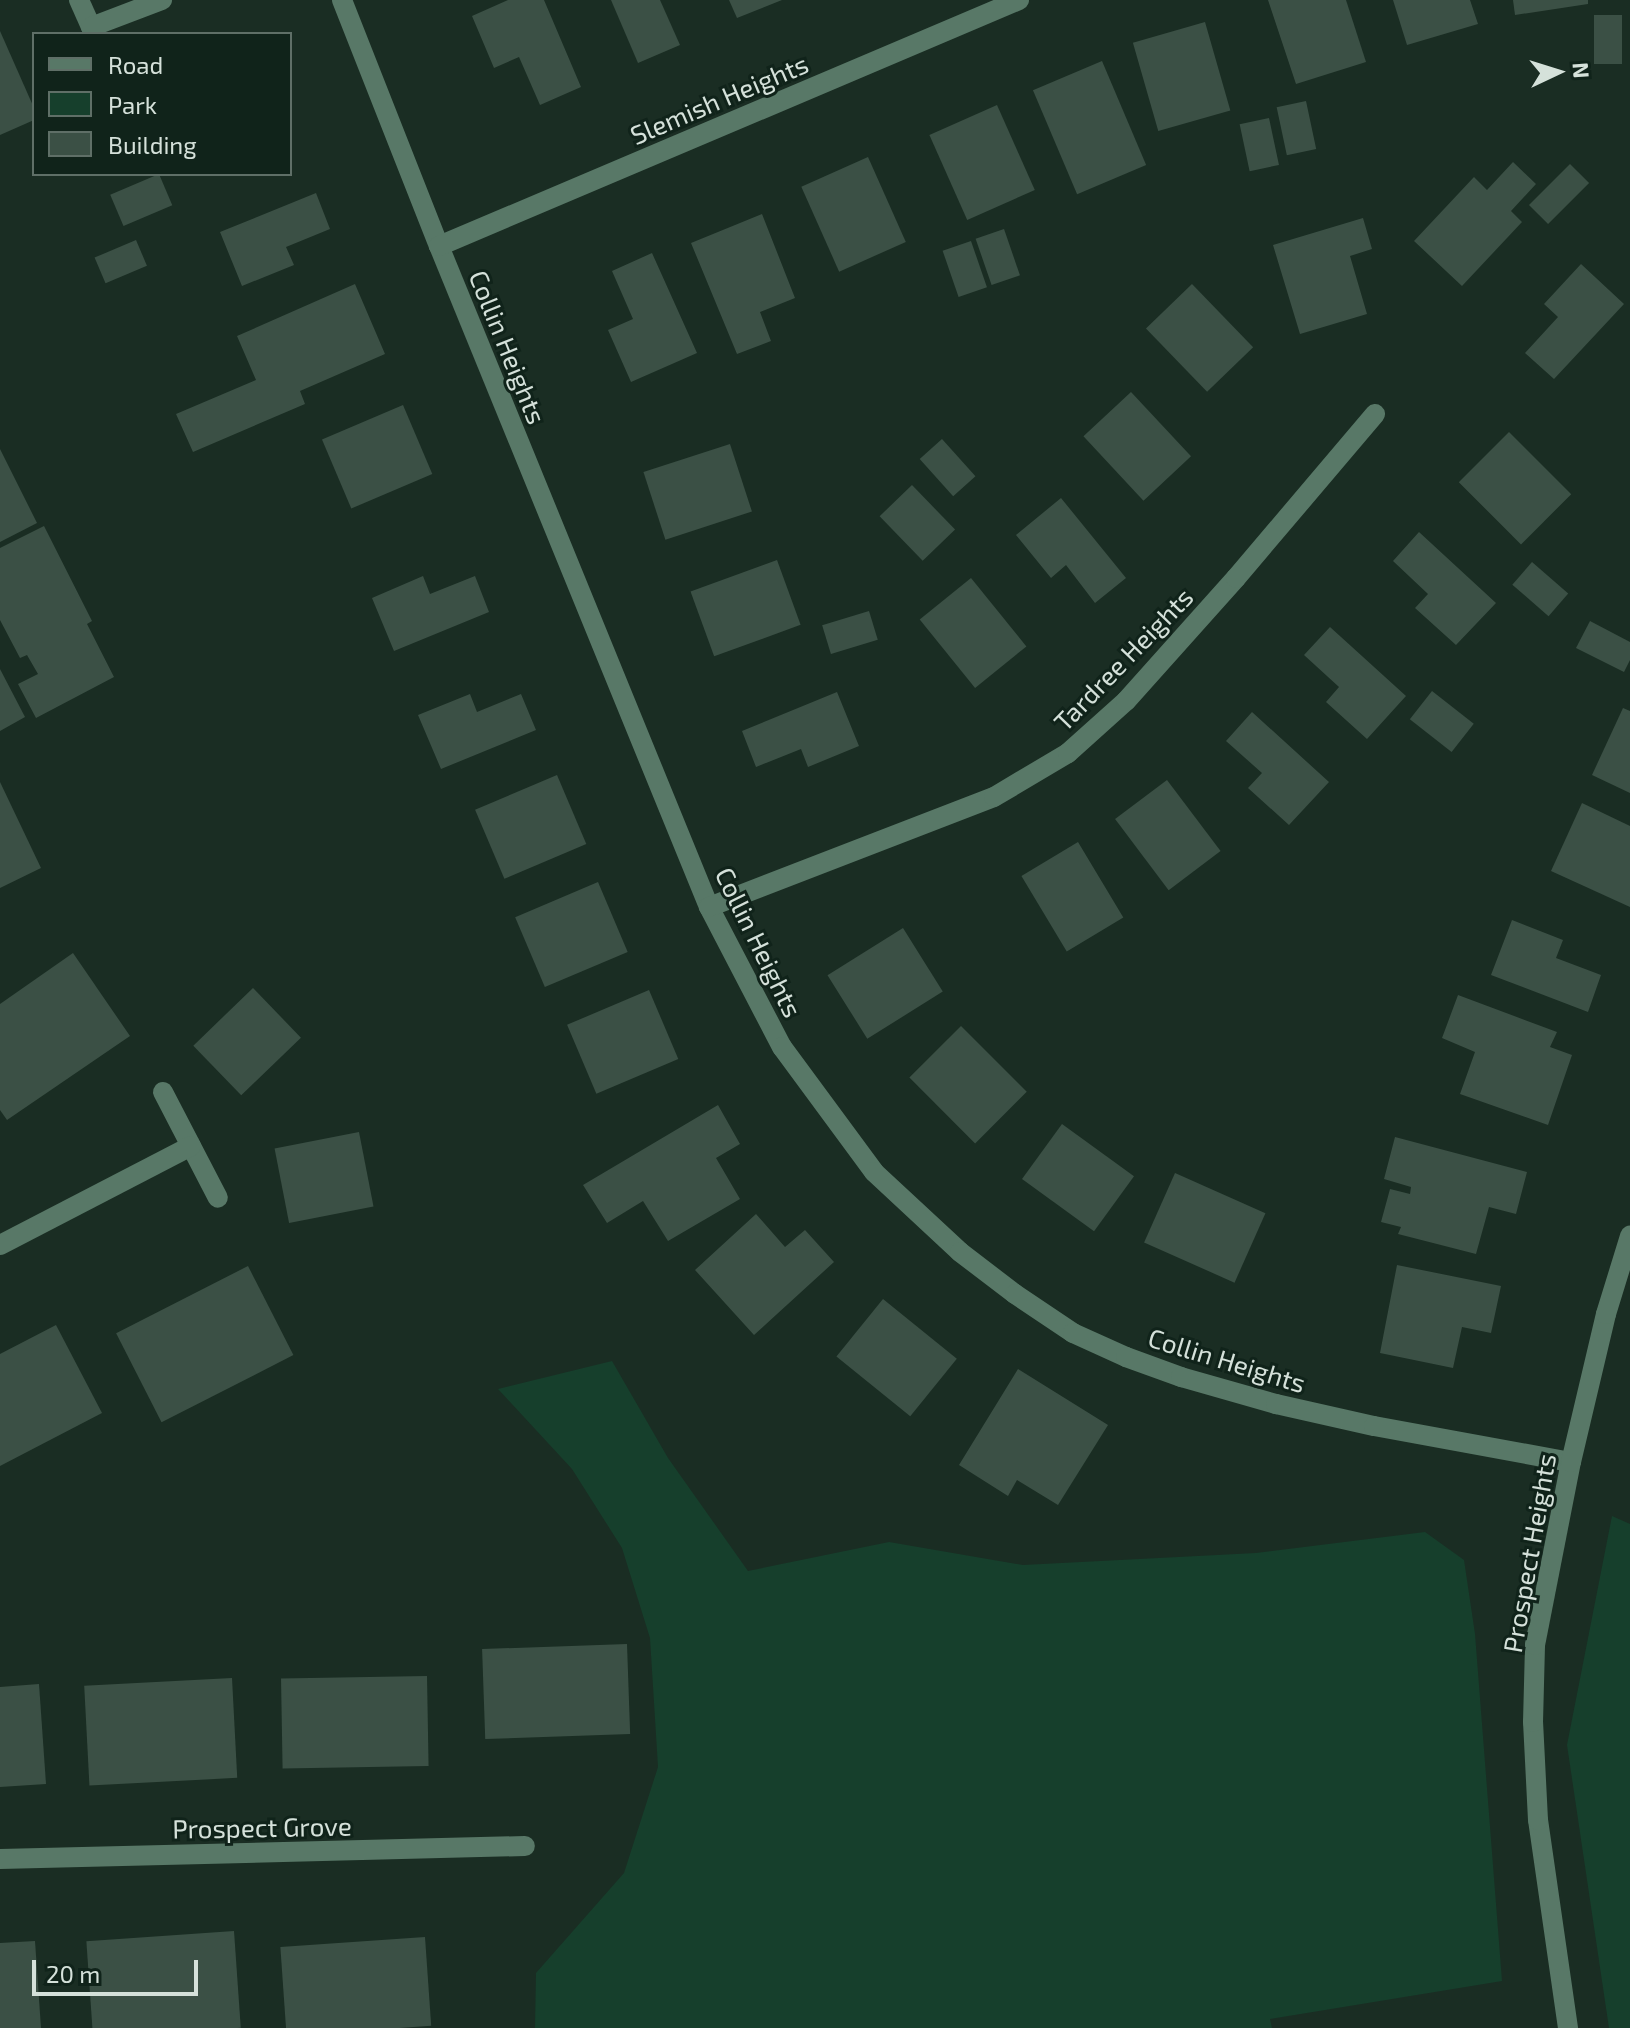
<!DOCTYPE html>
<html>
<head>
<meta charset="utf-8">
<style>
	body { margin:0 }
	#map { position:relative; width:1630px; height:2028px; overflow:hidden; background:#1a2d23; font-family:"Exo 2",sans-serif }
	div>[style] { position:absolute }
	.green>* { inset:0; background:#163f2c }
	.building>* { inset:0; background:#3b5045; transform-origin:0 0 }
	.minor>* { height:20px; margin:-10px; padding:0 10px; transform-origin:10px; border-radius:10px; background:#587867 }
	span { translate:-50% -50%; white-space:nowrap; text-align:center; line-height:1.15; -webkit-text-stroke:6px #10231a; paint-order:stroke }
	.street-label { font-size:26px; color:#d5e1da }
	.legend { position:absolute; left:32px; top:32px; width:260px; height:144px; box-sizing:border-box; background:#10231a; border:2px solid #5f6f67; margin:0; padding:10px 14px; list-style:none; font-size:24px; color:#d5e1da }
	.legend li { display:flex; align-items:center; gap:16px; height:40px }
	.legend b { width:40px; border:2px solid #5f6f67 }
	.north { position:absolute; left:1518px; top:32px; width:80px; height:80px; -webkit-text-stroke:6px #10231a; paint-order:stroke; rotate:86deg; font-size:22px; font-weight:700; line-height:32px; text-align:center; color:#d5e1da }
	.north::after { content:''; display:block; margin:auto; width:28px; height:36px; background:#d5e1da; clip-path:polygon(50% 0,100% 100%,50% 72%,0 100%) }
	.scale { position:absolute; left:32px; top:1960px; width:166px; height:36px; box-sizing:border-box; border:4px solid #d5e1da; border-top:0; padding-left:10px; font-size:24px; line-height:28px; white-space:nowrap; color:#d5e1da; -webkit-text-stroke:6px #10231a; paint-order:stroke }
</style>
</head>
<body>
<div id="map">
	<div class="green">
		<i style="clip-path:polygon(612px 1361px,668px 1458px,748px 1571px,889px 1542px,1023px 1565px,1256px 1553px,1425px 1532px,1464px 1560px,1475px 1634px,1502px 1981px,1270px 2019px,1272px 2028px,535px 2028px,536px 1973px,624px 1873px,658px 1767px,650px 1638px,622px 1548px,572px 1469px,498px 1389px)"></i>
		<i style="clip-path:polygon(1612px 1516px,1630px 1524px,1630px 2028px,1609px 2028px,1567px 1745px)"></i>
	</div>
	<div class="building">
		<i style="clip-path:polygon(508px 0,544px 0,581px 87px,540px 105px,519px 57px,494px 68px,472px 16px)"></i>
		<i style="clip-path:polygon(611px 0,660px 0,680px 45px,638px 63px)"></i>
		<i style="clip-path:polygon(729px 0,782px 0,737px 18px)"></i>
		<i style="clip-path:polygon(1268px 0,1346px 0,1366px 62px,1296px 84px)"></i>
		<i style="clip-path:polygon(1393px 0,1470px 0,1478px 24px,1407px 45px)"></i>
		<i style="clip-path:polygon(1513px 0,1588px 0,1588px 4px,1515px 15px)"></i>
		<i style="left:1594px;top:15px;width:28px;height:49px"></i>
		<i style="left:1205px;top:22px;width:92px;height:75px;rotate:74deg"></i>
		<i style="clip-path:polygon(0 31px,34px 108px,34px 120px,0 135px)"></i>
		<i style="left:1102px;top:61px;width:113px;height:75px;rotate:67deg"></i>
		<i style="left:1306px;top:101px;width:49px;height:30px;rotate:78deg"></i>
		<i style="left:997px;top:105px;width:93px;height:74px;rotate:66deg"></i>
		<i style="left:1269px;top:118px;width:48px;height:30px;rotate:78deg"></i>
		<i style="left:868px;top:157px;width:93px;height:73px;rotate:66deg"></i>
		<i style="clip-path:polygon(1513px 162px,1536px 184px,1511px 211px,1522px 222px,1462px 286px,1414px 241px,1474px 177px,1487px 190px)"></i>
		<i style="left:1570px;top:164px;width:27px;height:58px;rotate:45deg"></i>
		<i style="left:159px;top:174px;width:34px;height:53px;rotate:67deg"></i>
		<i style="clip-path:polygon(316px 193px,330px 229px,286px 247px,294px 265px,242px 286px,220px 232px)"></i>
		<i style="clip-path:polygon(762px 214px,795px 298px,760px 312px,771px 341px,737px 354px,691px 243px)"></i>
		<i style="clip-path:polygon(1363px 218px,1372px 249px,1350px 256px,1367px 314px,1300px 334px,1273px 245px)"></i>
		<i style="left:1004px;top:229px;width:49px;height:30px;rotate:71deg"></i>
		<i style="left:136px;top:240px;width:28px;height:45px;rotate:67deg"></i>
		<i style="left:971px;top:241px;width:49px;height:30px;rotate:71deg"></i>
		<i style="clip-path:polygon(652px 253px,697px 353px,631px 382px,608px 330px,633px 319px,612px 271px)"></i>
		<i style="clip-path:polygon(1581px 264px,1624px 304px,1554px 379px,1525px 353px,1558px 317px,1544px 304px)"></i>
		<i style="clip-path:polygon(355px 284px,385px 354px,300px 391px,305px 404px,193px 452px,176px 414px,256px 380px,237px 336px)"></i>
		<i style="left:1192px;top:284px;width:88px;height:64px;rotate:46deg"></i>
		<i style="left:1131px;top:392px;width:88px;height:65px;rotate:47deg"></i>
		<i style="left:403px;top:405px;width:75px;height:88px;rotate:67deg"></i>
		<i style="left:1509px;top:432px;width:88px;height:71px;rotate:45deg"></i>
		<i style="left:942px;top:439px;width:50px;height:30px;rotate:48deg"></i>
		<i style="left:730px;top:444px;width:71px;height:91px;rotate:72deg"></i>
		<i style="clip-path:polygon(0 449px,37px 523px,0 542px)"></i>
		<i style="left:912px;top:485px;width:62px;height:45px;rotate:46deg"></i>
		<i style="clip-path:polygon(1061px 498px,1126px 578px,1095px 603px,1066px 565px,1051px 578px,1016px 535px)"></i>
		<i style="clip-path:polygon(44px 526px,92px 621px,87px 624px,114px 677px,36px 718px,18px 684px,38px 674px,27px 655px,20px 658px,0 620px,0 548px)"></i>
		<i style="clip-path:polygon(1419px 532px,1496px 603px,1456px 645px,1415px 608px,1428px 594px,1393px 561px)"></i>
		<i style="left:777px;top:560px;width:69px;height:92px;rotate:70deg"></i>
		<i style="left:1532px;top:562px;width:48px;height:30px;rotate:41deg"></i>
		<i style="clip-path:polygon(423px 576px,430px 594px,475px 576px,489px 612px,394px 651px,372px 598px)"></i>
		<i style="left:971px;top:578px;width:88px;height:66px;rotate:51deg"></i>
		<i style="left:869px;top:611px;width:30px;height:49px;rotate:73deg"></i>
		<i style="clip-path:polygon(1590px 621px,1630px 642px,1630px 660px,1624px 672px,1576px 648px)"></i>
		<i style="clip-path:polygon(1330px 627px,1406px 696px,1367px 739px,1326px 702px,1339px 687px,1304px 655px)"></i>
		<i style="clip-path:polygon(0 669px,25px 717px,0 731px)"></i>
		<i style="left:1432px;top:691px;width:53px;height:36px;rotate:38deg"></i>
		<i style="clip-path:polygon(837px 692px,859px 746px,808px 767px,801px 749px,756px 767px,742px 731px)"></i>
		<i style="clip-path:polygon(470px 694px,477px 712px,521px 694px,536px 730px,441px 769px,418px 715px)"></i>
		<i style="clip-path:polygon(1623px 708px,1630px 711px,1630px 793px,1592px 775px)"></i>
		<i style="clip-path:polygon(1252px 712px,1329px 782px,1289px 825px,1248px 788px,1262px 773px,1226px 741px)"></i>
		<i style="left:557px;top:775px;width:75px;height:89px;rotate:67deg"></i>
		<i style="left:1167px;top:780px;width:89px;height:65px;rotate:53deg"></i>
		<i style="clip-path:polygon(0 782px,41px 868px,0 888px)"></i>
		<i style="clip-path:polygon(1582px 803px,1630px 826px,1630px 907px,1551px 871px)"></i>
		<i style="left:1078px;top:842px;width:88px;height:66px;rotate:59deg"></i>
		<i style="left:598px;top:882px;width:76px;height:90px;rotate:67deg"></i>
		<i style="clip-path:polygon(1512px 920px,1563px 940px,1556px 958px,1601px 975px,1588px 1012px,1491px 975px)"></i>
		<i style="left:903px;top:928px;width:75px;height:89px;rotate:58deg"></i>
		<i style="clip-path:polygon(73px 953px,130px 1036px,7px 1120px,0 1110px,0 1004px)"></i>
		<i style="left:253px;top:988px;width:69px;height:83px;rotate:46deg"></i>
		<i style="left:649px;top:990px;width:75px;height:89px;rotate:67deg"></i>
		<i style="clip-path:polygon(1458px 995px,1557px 1032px,1550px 1047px,1572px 1055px,1548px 1125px,1460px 1094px,1475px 1052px,1442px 1038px)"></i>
		<i style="left:961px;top:1026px;width:93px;height:73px;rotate:45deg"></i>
		<i style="clip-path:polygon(718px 1105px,740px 1144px,716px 1158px,740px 1199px,668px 1241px,643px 1201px,607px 1223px,583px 1185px)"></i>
		<i style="left:1062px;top:1124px;width:89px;height:68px;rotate:36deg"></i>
		<i style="left:359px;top:1132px;width:76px;height:86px;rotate:79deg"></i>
		<i style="clip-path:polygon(1395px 1137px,1527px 1172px,1516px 1214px,1489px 1207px,1476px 1254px,1398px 1234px,1401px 1227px,1381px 1222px,1390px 1189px,1410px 1194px,1411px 1187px,1384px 1179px)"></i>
		<i style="left:1175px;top:1173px;width:99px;height:76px;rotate:24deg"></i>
		<i style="clip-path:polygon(756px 1214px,785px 1247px,805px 1230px,834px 1262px,754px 1335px,695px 1270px)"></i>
		<i style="clip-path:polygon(1397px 1265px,1501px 1286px,1491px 1333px,1462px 1327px,1453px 1368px,1380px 1353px)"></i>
		<i style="left:248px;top:1266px;width:100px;height:148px;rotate:63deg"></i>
		<i style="left:883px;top:1299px;width:95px;height:74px;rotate:39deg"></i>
		<i style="clip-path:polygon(56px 1325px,102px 1413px,0 1466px,0 1354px)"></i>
		<i style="clip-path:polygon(1018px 1369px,1108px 1425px,1058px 1505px,1017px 1480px,1008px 1496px,959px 1465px)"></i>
		<i style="left:627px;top:1644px;width:90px;height:145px;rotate:88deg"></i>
		<i style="left:427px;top:1676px;width:90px;height:146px;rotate:89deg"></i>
		<i style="left:232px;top:1678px;width:100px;height:148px;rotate:87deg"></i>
		<i style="clip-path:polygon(39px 1684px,46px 1784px,0 1787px,0 1687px)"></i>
		<i style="left:234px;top:1931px;width:97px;height:148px;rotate:86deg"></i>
		<i style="left:425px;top:1937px;width:89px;height:145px;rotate:86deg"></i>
		<i style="clip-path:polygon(35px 1941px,41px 2028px,0 2028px,0 1943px)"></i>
	</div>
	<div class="minor">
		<i style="left:79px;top:0;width:30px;rotate:66deg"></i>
		<i style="left:91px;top:27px;width:76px;rotate:-20.8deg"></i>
		<i style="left:342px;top:0;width:264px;rotate:68.5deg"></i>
		<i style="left:439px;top:246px;width:714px;rotate:67.78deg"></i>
		<i style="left:709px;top:907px;width:158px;rotate:62.5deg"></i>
		<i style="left:782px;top:1047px;width:155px;rotate:53.6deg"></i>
		<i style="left:874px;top:1172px;width:117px;rotate:42.9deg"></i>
		<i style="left:960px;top:1252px;width:69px;rotate:37.4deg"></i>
		<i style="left:1015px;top:1294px;width:70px;rotate:33.9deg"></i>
		<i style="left:1073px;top:1333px;width:58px;rotate:24.4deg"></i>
		<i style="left:1126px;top:1357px;width:59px;rotate:20deg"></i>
		<i style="left:1181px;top:1377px;width:99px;rotate:15.9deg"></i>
		<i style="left:1276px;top:1404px;width:100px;rotate:12.7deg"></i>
		<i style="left:1374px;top:1426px;width:200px;rotate:10.4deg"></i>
		<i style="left:439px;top:246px;width:630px;rotate:-22.98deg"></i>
		<i style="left:709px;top:907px;width:305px;rotate:-21.1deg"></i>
		<i style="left:994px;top:797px;width:86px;rotate:-30.7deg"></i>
		<i style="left:1068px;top:753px;width:78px;rotate:-41.9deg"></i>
		<i style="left:1126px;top:701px;width:165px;rotate:-48.2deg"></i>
		<i style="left:1236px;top:578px;width:215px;rotate:-49.7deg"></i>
		<i style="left:163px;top:1092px;width:119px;rotate:62.6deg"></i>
		<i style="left:0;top:1245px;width:215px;rotate:-27.4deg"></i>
		<i style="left:0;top:1859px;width:525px;rotate:-1.42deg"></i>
		<i style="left:1568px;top:2028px;width:210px;rotate:-98.2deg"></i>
		<i style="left:1538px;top:1820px;width:98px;rotate:-92.9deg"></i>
		<i style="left:1533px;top:1722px;width:77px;rotate:-88.5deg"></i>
		<i style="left:1535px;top:1645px;width:187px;rotate:-78.9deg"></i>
		<i style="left:1571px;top:1462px;width:152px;rotate:-76.7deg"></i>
		<i style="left:1606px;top:1314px;width:82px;rotate:-72.9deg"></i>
	</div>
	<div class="street-label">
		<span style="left:719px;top:99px;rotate:-23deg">Slemish Heights</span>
		<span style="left:508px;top:347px;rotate:68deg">Collin Heights</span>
		<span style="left:1123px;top:659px;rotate:-46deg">Tardree Heights</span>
		<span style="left:759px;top:942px;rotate:64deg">Collin Heights</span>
		<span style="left:1227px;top:1360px;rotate:17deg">Collin Heights</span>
		<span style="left:1529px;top:1553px;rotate:-80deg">Prospect Heights</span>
		<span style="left:262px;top:1827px;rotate:-1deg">Prospect Grove</span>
	</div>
	<ul class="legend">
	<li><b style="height:10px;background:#587867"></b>Road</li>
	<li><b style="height:22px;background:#163f2c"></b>Park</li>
	<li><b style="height:22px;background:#3b5045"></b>Building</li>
	</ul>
	<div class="north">N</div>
	<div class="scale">20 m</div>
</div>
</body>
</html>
